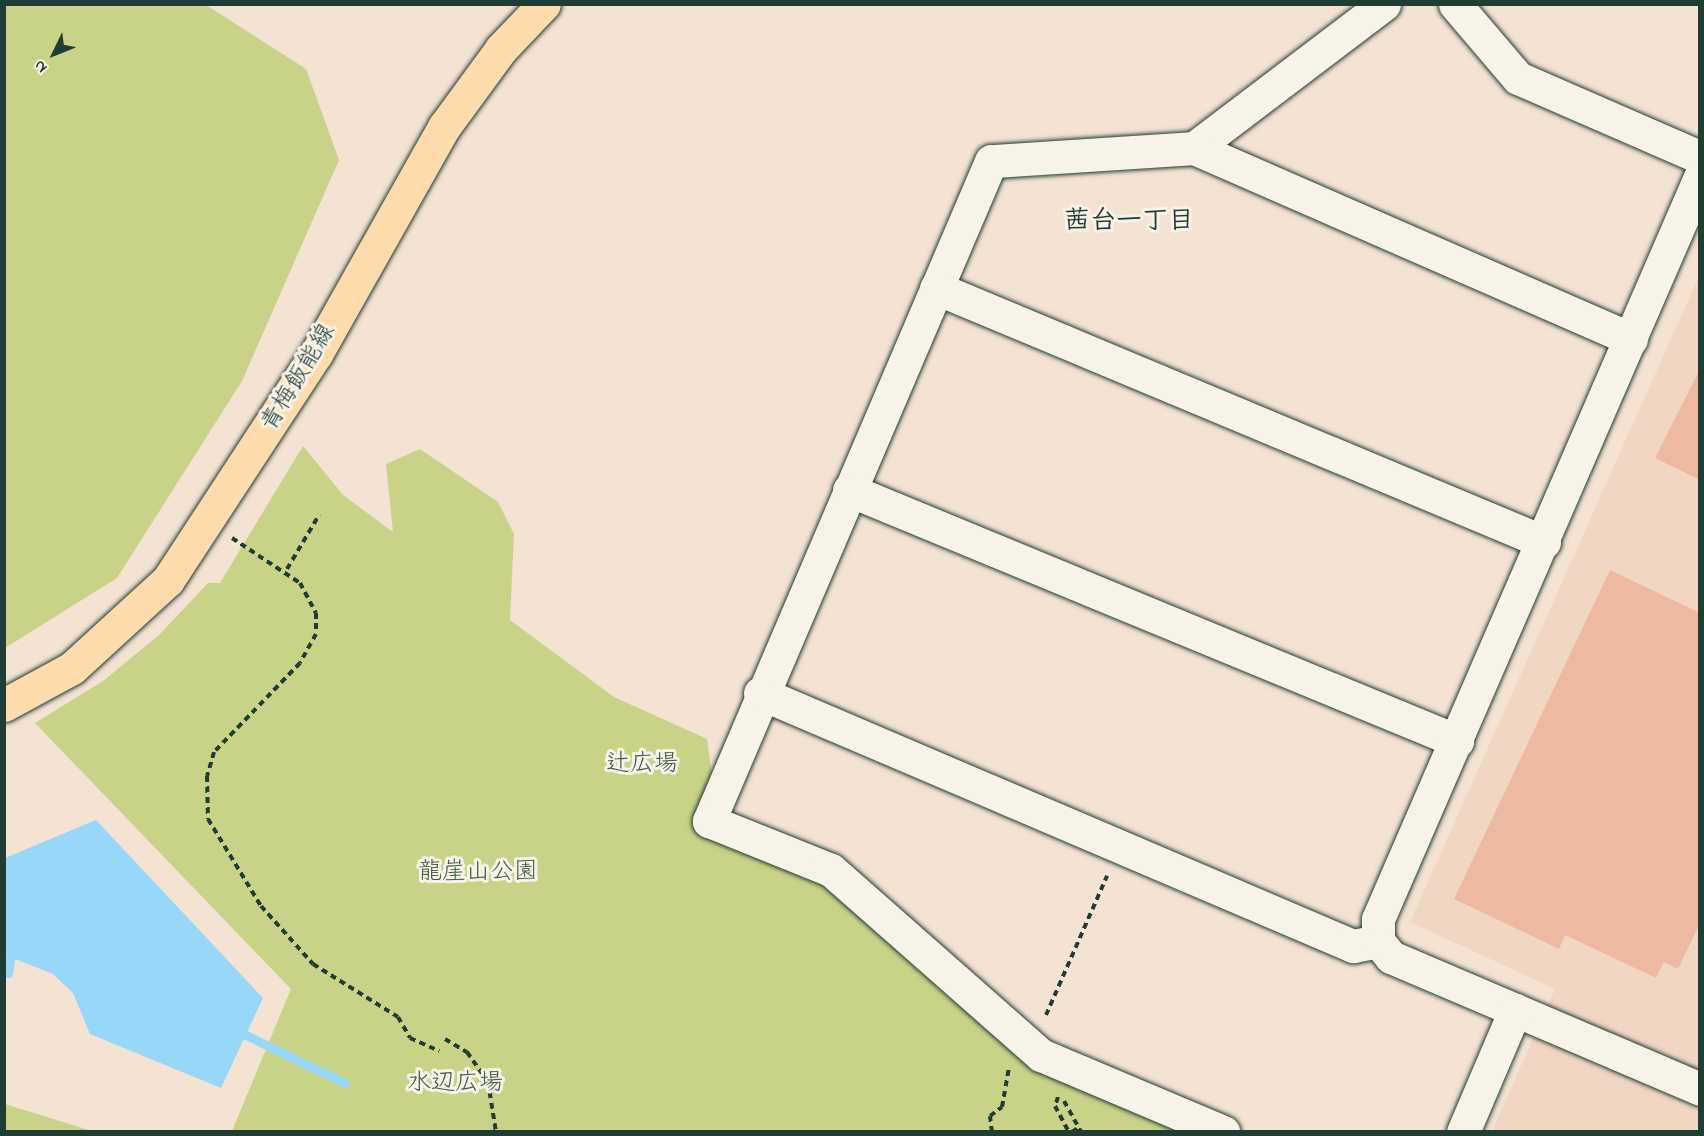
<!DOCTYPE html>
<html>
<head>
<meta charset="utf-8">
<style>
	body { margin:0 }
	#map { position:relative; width:1704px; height:1136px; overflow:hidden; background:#f4e2d3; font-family:"Indie Flower","Klee One",sans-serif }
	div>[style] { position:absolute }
	.built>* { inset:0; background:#f2d6c4 }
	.green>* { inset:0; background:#c8d387 }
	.water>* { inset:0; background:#97d7f8 }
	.stream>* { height:9px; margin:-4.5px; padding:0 4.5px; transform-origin:4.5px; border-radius:4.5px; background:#97d7f8 }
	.building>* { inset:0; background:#eeb9a1 }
	.path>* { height:4px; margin-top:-2px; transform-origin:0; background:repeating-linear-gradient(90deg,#1f3d34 0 6px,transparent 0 10.5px) }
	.roads { filter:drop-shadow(0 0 2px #1f3d34) drop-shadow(0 0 2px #1f3d34) }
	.minor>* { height:33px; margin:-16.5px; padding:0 16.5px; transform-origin:16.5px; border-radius:16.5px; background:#f7f3e8 }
	.major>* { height:33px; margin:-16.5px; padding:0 16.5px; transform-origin:16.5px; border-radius:16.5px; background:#fedbac }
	span { translate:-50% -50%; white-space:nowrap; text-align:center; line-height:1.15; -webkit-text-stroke:6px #f7f3e8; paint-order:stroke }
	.street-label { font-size:24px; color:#1f3d34 }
	.park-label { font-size:24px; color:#415b45 }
	.neighbourhood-label { font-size:26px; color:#1f3d34; font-weight:700 }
	.frame { position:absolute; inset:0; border:6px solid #1f3d34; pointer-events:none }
	.north { position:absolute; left:24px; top:24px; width:60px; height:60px; -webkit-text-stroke:4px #f7f3e8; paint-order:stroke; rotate:227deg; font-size:16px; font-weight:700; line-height:24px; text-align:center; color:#1f3d34 }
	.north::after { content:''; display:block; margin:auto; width:21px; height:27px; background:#1f3d34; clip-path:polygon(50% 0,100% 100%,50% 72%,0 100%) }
</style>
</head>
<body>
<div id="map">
	<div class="built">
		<i style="clip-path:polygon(1699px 276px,1699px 1131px,1492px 1131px,1555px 989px,1410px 922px)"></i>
	</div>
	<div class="green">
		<i style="clip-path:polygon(5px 4px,206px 5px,306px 69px,339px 160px,242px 381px,117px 578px,5px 648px)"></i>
		<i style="clip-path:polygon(303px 446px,343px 495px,393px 532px,386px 464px,420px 449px,498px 502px,514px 534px,510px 620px,614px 697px,707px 739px,712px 775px,693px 826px,832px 889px,924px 972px,1183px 1131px,232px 1131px,291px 989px,35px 723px,103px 681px,159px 635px,208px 583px,220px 583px)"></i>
		<i style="clip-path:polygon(4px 1104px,5px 1104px,92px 1131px,5px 1131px)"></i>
	</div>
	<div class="water">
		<i style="clip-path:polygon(96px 820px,263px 998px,221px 1088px,90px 1034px,73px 993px,53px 974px,5px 955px,5px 858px)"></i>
	</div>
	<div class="stream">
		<i style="left:8px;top:973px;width:19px;rotate:-81deg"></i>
		<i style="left:246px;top:1035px;width:110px;rotate:25.9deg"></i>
	</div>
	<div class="building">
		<i style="clip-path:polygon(1700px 369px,1700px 480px,1655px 458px)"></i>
		<i style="clip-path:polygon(1610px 570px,1700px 613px,1700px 923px,1678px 969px,1664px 962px,1656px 978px,1565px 935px,1559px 949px,1454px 899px)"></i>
	</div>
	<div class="path">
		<i style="left:232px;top:538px;width:82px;rotate:33.5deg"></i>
		<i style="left:300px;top:583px;width:34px;rotate:62deg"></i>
		<i style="left:316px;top:613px;width:21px;rotate:90deg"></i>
		<i style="left:316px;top:634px;width:33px;rotate:119deg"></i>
		<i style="left:300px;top:663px;width:124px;rotate:134deg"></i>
		<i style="left:214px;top:752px;width:25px;rotate:106deg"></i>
		<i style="left:207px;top:776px;width:43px;rotate:88.7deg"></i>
		<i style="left:208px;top:819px;width:102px;rotate:58.7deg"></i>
		<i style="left:261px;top:906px;width:78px;rotate:48.1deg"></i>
		<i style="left:313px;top:964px;width:100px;rotate:31.9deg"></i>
		<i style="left:398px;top:1017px;width:24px;rotate:60deg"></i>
		<i style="left:410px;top:1038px;width:32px;rotate:24deg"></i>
		<i style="left:287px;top:569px;width:63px;rotate:-59.3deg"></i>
		<i style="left:1046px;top:1015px;width:152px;rotate:-66.3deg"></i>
		<i style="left:445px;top:1039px;width:26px;rotate:31deg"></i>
		<i style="left:467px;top:1052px;width:37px;rotate:55deg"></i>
		<i style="left:488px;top:1082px;width:51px;rotate:80.9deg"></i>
		<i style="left:1058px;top:1097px;width:9px;rotate:108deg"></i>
		<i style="left:1055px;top:1106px;width:30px;rotate:62deg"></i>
		<i style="left:1064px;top:1101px;width:35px;rotate:61deg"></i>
		<i style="left:992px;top:1132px;width:16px;rotate:-97deg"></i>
		<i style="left:990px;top:1116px;width:15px;rotate:-37deg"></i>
		<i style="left:1002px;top:1107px;width:39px;rotate:-80deg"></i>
		<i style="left:1072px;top:1132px;width:7px;rotate:-34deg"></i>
	</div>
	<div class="roads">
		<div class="minor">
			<i style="left:1384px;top:4px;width:238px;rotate:142.8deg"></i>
			<i style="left:1194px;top:148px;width:477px;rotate:23.6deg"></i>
			<i style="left:1455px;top:4px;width:97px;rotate:49.6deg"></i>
			<i style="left:1518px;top:78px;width:198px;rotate:23.5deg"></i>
			<i style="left:1194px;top:148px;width:203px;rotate:176.3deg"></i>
			<i style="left:991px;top:161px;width:718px;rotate:113.14deg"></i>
			<i style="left:709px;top:821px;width:131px;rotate:21.9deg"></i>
			<i style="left:831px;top:870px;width:280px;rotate:41.4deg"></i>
			<i style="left:1041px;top:1055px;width:198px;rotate:22.9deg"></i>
			<i style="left:936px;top:288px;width:659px;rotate:22.67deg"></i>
			<i style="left:849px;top:490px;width:658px;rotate:22.43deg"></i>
			<i style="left:760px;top:693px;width:645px;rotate:23.11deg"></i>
			<i style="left:1353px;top:946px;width:25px;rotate:-11deg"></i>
			<i style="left:1378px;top:941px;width:21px;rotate:51deg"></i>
			<i style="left:1391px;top:957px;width:336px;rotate:23.1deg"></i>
			<i style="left:1378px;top:941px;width:22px;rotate:-90deg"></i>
			<i style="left:1378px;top:919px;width:809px;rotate:-66.54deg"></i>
			<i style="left:1463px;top:1132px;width:133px;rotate:-66.9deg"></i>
		</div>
		<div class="major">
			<i style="left:4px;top:705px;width:77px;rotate:-28.6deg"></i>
			<i style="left:72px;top:668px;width:130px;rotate:-42.5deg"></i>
			<i style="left:168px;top:580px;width:270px;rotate:-56.8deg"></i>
			<i style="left:316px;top:354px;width:261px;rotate:-60.6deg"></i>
			<i style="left:444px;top:127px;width:97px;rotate:-53.8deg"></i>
			<i style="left:501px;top:49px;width:62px;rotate:-46.3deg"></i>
		</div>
	</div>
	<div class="street-label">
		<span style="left:299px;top:378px;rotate:-59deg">青梅飯能線</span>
	</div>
	<div class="park-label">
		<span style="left:642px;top:765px">辻広場</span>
		<span style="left:478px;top:873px">龍崖山公園</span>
		<span style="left:455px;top:1084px">水辺広場</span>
	</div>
	<div class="neighbourhood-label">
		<span style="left:1129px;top:223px">茜台一丁目</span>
	</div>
	<div class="frame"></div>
	<div class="north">N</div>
</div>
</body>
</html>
